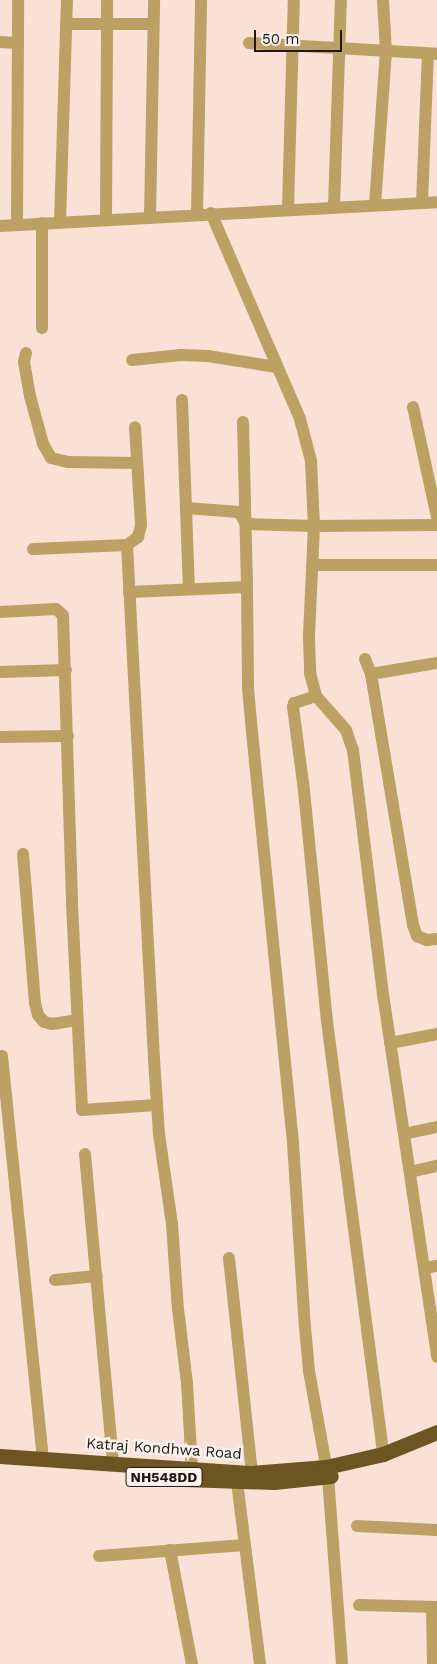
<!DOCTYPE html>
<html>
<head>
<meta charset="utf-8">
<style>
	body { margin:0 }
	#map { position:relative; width:437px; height:1664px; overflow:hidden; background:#f9e1d5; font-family:"Work Sans",sans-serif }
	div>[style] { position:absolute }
	.street>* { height:12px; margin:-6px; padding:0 6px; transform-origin:6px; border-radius:6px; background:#bca064 }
	.highway>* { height:15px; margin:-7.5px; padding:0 7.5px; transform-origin:7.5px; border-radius:7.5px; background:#6c5520 }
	span { translate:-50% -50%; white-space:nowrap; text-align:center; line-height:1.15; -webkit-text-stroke:5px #fbf1ed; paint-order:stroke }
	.shield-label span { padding:1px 4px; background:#fbf1ed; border:1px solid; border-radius:4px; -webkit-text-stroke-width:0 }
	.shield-label { font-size:14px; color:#1f1713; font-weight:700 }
	.street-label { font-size:15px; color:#1f1713 }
	.scale { position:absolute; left:254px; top:30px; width:88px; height:22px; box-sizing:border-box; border:2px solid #1f1713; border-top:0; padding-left:6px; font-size:15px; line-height:18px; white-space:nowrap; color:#1f1713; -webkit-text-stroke:4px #fbf1ed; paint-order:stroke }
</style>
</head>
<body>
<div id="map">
	<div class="street">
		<i style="left:66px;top:24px;width:87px"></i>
		<i style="left:0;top:42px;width:18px;rotate:3deg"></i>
		<i style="left:249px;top:43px;width:188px;rotate:3.3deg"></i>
		<i style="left:422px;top:202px;width:148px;rotate:-87.7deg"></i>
		<i style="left:375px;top:205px;width:154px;rotate:-85.9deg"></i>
		<i style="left:386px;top:51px;width:51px;rotate:-93.4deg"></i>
		<i style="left:334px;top:207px;width:207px;rotate:-88.1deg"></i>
		<i style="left:288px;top:209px;width:209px;rotate:-88.4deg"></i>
		<i style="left:211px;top:213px;width:224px;rotate:66.6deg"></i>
		<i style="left:300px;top:419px;width:43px;rotate:75.3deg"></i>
		<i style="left:311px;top:461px;width:65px;rotate:87.4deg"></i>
		<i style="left:314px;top:526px;width:112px;rotate:92.6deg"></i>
		<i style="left:309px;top:638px;width:35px;rotate:88deg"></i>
		<i style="left:310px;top:673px;width:24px;rotate:75deg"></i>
		<i style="left:316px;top:696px;width:45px;rotate:48.6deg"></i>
		<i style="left:346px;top:730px;width:21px;rotate:71deg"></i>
		<i style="left:353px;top:750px;width:246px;rotate:83deg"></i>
		<i style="left:383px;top:994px;width:367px;rotate:81.5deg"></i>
		<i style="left:197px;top:214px;width:214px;rotate:-88.9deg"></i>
		<i style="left:150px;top:216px;width:216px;rotate:-88.9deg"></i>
		<i style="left:106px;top:219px;width:219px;rotate:-89.7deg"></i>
		<i style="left:60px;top:222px;width:222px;rotate:-88.2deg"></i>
		<i style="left:17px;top:225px;width:225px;rotate:-89.7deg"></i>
		<i style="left:0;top:226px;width:438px;rotate:-3.1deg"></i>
		<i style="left:42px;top:328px;width:105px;rotate:-90deg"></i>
		<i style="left:26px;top:353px;width:9px;rotate:103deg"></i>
		<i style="left:24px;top:362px;width:35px;rotate:80deg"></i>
		<i style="left:30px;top:396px;width:50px;rotate:74.8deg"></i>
		<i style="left:43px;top:444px;width:16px;rotate:60deg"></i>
		<i style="left:51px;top:458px;width:18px;rotate:13deg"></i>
		<i style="left:69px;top:462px;width:68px;rotate:0.8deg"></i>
		<i style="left:132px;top:360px;width:49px;rotate:-5.8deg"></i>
		<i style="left:181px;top:355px;width:27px;rotate:2deg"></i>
		<i style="left:208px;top:356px;width:69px;rotate:9.2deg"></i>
		<i style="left:182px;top:400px;width:189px;rotate:87.9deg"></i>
		<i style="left:413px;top:407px;width:113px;rotate:77.7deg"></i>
		<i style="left:243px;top:422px;width:165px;rotate:88.6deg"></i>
		<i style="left:186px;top:508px;width:53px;rotate:4.3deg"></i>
		<i style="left:239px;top:512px;width:14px;rotate:60deg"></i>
		<i style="left:246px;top:524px;width:68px;rotate:1.7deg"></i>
		<i style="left:314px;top:526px;width:123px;rotate:-0.5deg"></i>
		<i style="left:127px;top:545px;width:515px;rotate:86.99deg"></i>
		<i style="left:154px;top:1059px;width:75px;rotate:86.2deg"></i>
		<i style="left:159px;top:1134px;width:91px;rotate:81.8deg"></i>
		<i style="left:172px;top:1224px;width:85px;rotate:86deg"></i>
		<i style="left:178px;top:1309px;width:75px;rotate:83.1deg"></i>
		<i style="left:187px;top:1383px;width:86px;rotate:86.7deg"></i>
		<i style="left:33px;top:549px;width:94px;rotate:-2.4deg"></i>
		<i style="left:127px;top:545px;width:14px;rotate:-36deg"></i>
		<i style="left:138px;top:537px;width:12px;rotate:-76deg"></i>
		<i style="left:141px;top:525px;width:98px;rotate:-93.5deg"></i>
		<i style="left:313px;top:565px;width:124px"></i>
		<i style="left:129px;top:592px;width:118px;rotate:-2.4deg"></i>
		<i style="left:247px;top:587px;width:101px;rotate:89.4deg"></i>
		<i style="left:248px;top:688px;width:44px;rotate:84.8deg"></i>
		<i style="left:252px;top:732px;width:413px;rotate:84.3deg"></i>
		<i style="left:293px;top:1143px;width:184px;rotate:86.3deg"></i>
		<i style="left:305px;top:1327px;width:44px;rotate:84.8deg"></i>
		<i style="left:309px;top:1371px;width:108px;rotate:79.8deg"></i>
		<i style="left:328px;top:1477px;width:188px;rotate:85.7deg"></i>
		<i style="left:0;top:612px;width:56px;rotate:-3.1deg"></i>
		<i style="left:56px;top:609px;width:9px;rotate:41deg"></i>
		<i style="left:63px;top:615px;width:289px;rotate:88.2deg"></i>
		<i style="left:72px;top:904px;width:206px;rotate:87.2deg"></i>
		<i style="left:82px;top:1110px;width:75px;rotate:-3.8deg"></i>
		<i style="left:365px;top:659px;width:16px;rotate:68deg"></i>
		<i style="left:371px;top:674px;width:254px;rotate:80.5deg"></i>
		<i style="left:413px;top:925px;width:12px;rotate:70deg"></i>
		<i style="left:417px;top:936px;width:11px;rotate:22deg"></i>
		<i style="left:427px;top:940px;width:10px;rotate:-6deg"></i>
		<i style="left:0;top:672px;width:66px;rotate:-1.7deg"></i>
		<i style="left:371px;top:674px;width:67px;rotate:-9.5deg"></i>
		<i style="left:316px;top:696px;width:23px;rotate:162deg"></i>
		<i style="left:294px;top:703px;width:4px;rotate:104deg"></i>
		<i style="left:293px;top:707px;width:85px;rotate:82.5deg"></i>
		<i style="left:304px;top:791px;width:231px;rotate:84.3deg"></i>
		<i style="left:327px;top:1021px;width:437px;rotate:82.6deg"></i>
		<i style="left:0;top:737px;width:68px;rotate:-0.8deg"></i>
		<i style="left:23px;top:854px;width:149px;rotate:85.4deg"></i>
		<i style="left:35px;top:1003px;width:12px;rotate:76deg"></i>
		<i style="left:38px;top:1015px;width:9px;rotate:49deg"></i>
		<i style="left:44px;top:1022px;width:8px;rotate:14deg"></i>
		<i style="left:52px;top:1024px;width:25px;rotate:-9deg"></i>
		<i style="left:390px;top:1043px;width:48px;rotate:-10.8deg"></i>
		<i style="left:2px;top:1056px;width:405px;rotate:84.2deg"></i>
		<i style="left:404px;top:1134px;width:34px;rotate:-12deg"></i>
		<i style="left:85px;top:1154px;width:310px;rotate:84.8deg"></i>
		<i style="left:410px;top:1172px;width:28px;rotate:-13deg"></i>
		<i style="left:229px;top:1258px;width:216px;rotate:83.9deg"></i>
		<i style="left:424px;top:1268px;width:13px;rotate:-9deg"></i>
		<i style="left:55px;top:1280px;width:42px;rotate:-5.4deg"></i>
		<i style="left:237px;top:1482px;width:183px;rotate:82.8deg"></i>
		<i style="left:357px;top:1526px;width:80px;rotate:2.9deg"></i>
		<i style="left:170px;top:1550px;width:116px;rotate:79.1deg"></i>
		<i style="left:99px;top:1556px;width:146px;rotate:-4.3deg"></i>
		<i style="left:359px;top:1605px;width:78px;rotate:1.5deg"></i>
		<i style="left:432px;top:1607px;width:57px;rotate:89deg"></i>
	</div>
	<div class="highway">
		<i style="left:0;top:1456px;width:253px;rotate:3.9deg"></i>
		<i style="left:252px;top:1473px;width:74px;rotate:-4.6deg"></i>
		<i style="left:326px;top:1467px;width:58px;rotate:-12.8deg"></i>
		<i style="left:383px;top:1454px;width:58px;rotate:-22.2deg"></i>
		<i style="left:184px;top:1479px;width:90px;rotate:1.9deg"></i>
		<i style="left:274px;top:1482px;width:57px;rotate:-6deg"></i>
	</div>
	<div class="shield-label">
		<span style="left:164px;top:1477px">NH548DD</span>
	</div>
	<div class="street-label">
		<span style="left:164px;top:1449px;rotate:4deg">Katraj Kondhwa Road</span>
	</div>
	<div class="scale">50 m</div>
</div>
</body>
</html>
